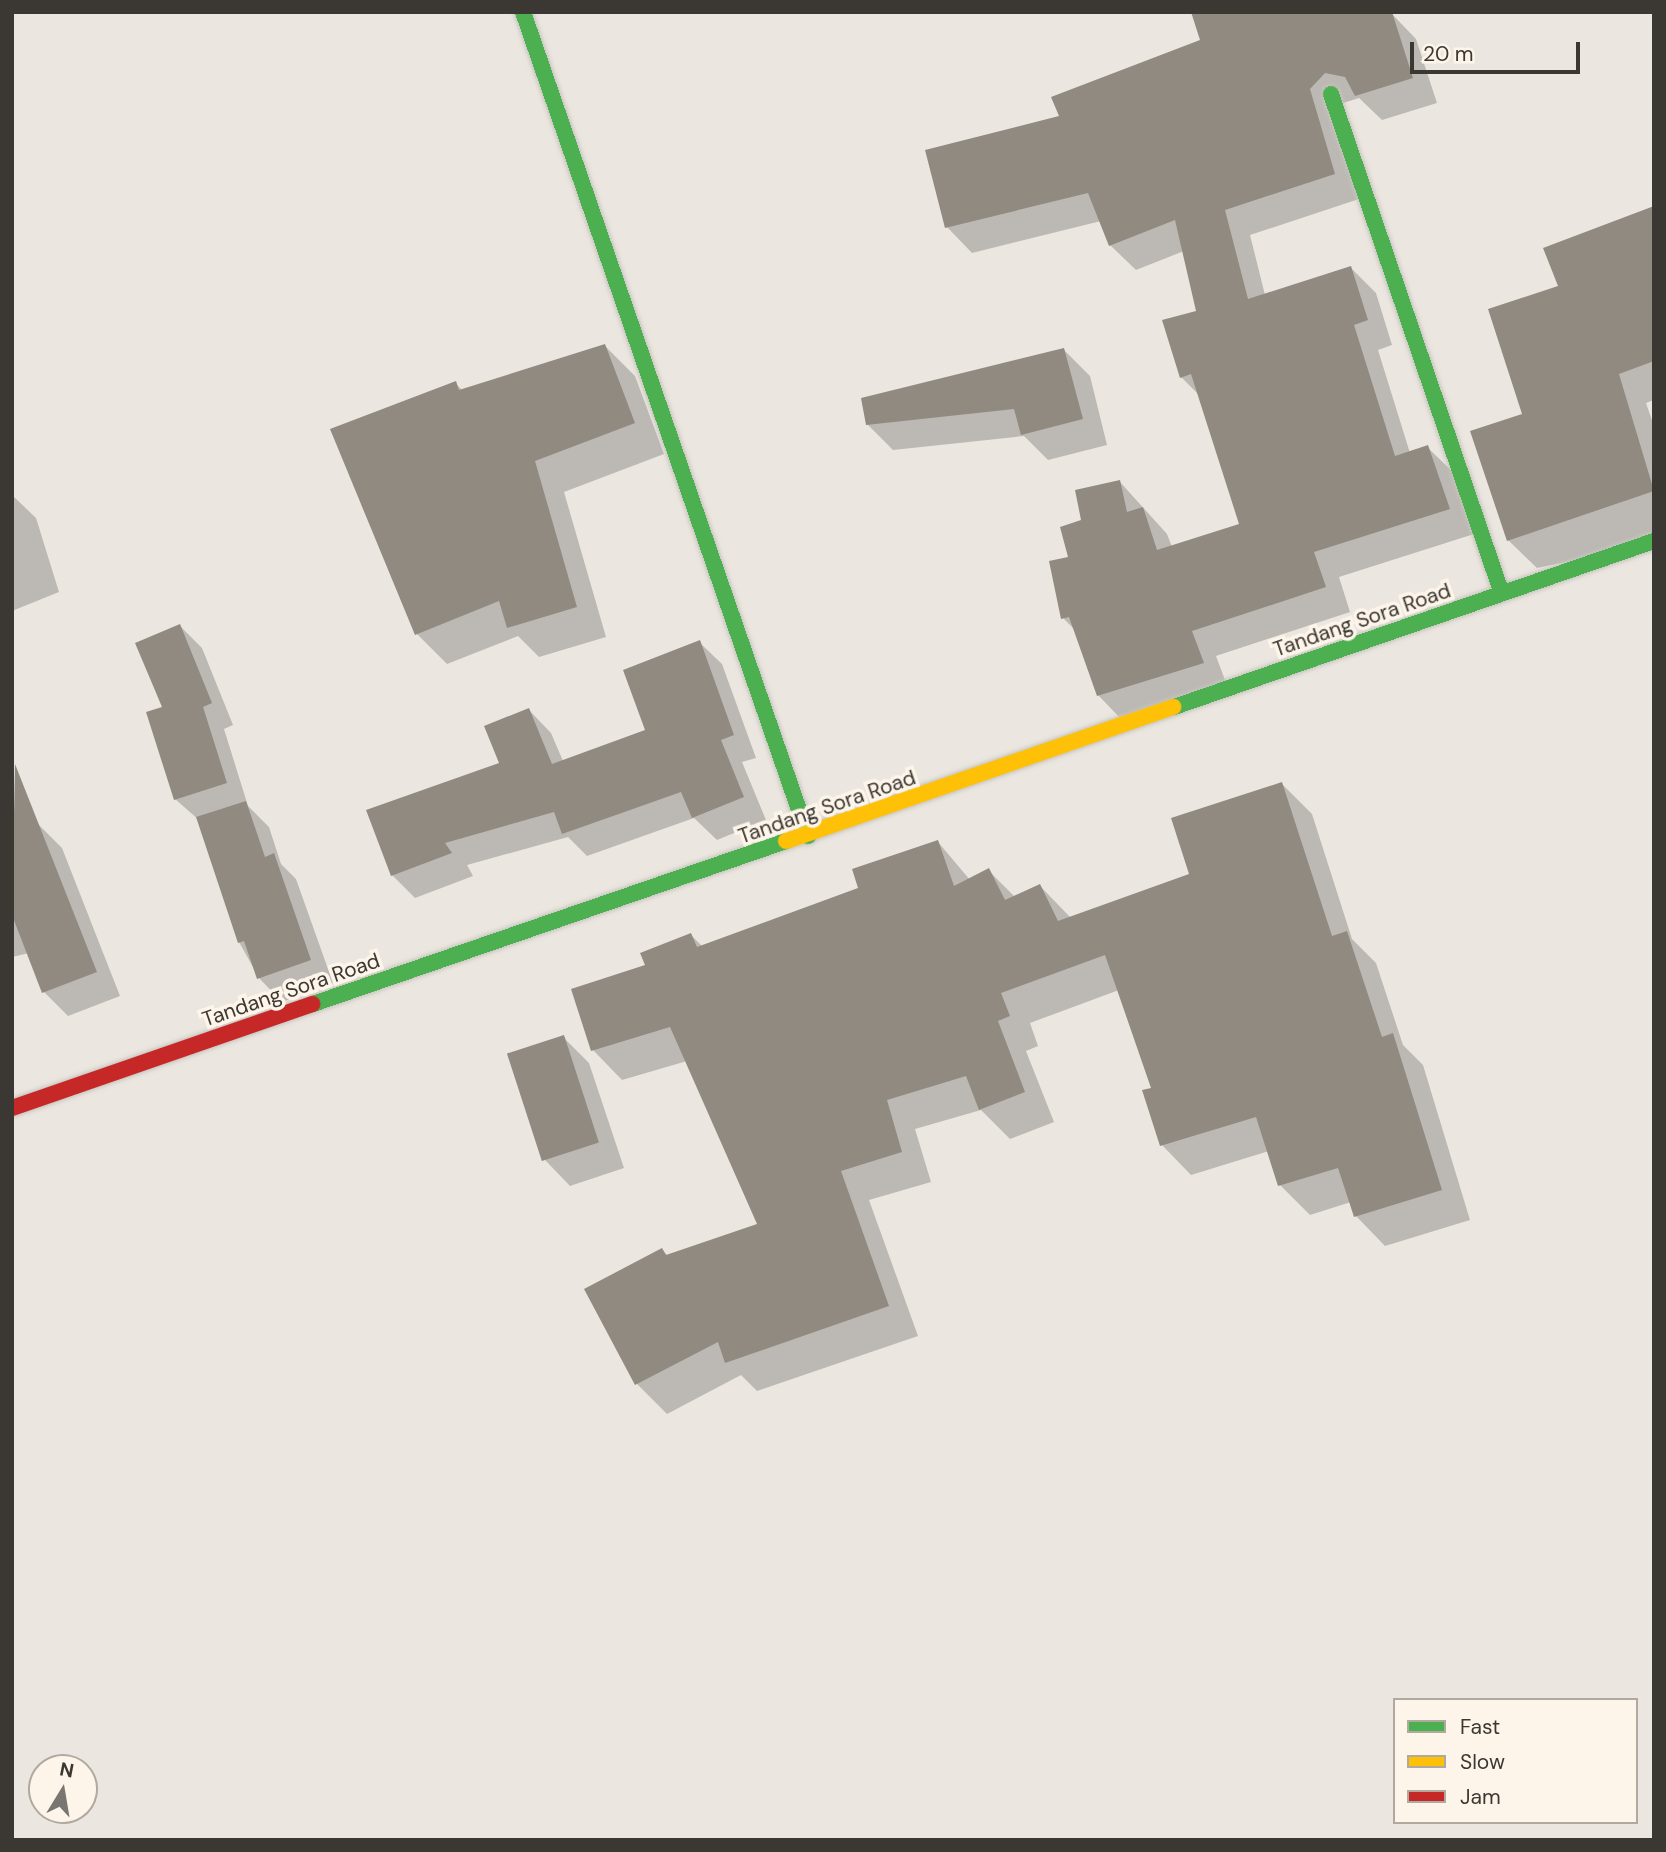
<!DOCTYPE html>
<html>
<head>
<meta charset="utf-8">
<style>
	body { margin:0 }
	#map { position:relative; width:1666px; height:1852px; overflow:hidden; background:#ebe7e0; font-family:"DM Sans",sans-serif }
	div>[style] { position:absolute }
	.shadow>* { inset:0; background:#0003 }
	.building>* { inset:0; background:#908a81; transform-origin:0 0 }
	.roads { filter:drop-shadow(0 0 2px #c7c3be) drop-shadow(0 0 2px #c7c3be) }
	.fast>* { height:16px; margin:-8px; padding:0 8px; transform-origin:8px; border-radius:8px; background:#4caf50 }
	.slow>* { height:16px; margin:-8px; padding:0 8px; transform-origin:8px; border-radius:8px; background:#ffc107 }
	.jam>* { height:16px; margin:-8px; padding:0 8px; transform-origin:8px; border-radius:8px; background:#c62828 }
	span { translate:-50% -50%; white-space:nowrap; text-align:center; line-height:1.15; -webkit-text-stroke:7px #fdf5e9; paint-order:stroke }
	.street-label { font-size:21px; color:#3b3833 }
	.frame { position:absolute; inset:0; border:14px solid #3b3833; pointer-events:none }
	.legend { position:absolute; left:1393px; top:1698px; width:245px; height:126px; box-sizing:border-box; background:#fdf5e9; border:2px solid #afa9a0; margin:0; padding:9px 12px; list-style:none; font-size:21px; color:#3b3833 }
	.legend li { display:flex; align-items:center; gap:14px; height:35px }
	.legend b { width:35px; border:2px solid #afa9a0 }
	.north { position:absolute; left:28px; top:1754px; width:70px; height:70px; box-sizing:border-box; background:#fdf5e9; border:2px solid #afa9a0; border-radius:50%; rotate:11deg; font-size:19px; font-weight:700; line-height:28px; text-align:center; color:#3b3833 }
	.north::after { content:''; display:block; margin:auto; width:24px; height:32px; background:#797570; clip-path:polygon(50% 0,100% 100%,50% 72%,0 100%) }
	.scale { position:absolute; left:1410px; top:42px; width:170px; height:32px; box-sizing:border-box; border:4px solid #3b3833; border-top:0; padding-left:9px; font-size:21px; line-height:24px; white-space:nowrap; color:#3b3833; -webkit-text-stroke:5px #fdf5e9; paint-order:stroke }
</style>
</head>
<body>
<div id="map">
	<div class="shadow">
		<i style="clip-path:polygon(1391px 13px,1416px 39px,1437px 103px,1382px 120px,1359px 98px,1340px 104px,1359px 199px,1250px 235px,1265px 295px,1351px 268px,1376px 293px,1392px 345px,1378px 350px,1410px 453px,1427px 447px,1453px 472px,1474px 534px,1339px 577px,1350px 612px,1216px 656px,1228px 688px,1123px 721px,1098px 695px,1075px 630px,1063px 618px,1084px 522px,1120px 482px,1167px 534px,1172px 547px,1242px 525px,1199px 395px,1181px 377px,1198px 313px,1184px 251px,1136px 270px,1110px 245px,1101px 221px,972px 253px,947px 227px,1061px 117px)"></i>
		<i style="clip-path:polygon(1654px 208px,1654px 400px,1646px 403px,1654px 426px,1654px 544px,1537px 568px,1508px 540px,1525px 415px,1560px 287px)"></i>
		<i style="clip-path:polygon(605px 346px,635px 376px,664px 454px,564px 492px,606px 637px,539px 657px,518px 636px,447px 664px,417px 634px,455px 383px,463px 391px)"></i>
		<i style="clip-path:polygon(1064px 350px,1090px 376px,1107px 445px,1048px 460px,1024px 436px,893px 450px,867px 424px)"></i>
		<i style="clip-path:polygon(12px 495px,36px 518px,59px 592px,12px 611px)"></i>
		<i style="clip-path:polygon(180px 626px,202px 648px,233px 725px,224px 729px,248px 806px,269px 827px,281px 864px,296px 879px,333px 983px,282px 1002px,259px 978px,239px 942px,199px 820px,175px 799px,165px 708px)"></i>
		<i style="clip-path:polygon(699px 642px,722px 664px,756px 758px,742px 762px,766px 820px,717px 840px,694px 818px,587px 856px,568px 837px,467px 865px,473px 876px,415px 898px,392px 875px,501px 764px,529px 710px,551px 733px,563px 761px,648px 731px)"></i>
		<i style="clip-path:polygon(1282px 784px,1312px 814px,1352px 939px,1376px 963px,1403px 1045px,1423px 1065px,1470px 1220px,1385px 1246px,1356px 1216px,1351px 1202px,1310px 1215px,1280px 1185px,1269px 1151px,1191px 1175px,1162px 1145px,1153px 1089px,1119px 990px,1030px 1023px,1038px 1046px,1026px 1051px,1054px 1122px,1010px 1139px,981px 1110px,915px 1129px,931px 1182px,869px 1200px,918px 1336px,757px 1391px,741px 1375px,667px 1414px,637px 1384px,587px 1290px,662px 1250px,668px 1256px,759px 1225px,687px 1061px,622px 1080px,593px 1050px,648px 966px,691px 935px,703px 947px,861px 889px,938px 842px,970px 880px,988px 870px,1015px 897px,1040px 886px,1071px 918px,1191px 875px)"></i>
		<i style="clip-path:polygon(38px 824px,62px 848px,120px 996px,68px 1016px,44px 992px,29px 953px,12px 957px,12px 834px)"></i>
		<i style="clip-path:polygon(563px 1037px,589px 1063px,624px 1168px,570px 1186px,545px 1160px)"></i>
	</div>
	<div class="building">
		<i style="clip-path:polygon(1191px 12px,1392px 12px,1413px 78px,1355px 96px,1345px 77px,1325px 73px,1310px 89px,1335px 174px,1225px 210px,1248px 299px,1351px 266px,1368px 320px,1354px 325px,1395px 456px,1428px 445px,1450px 509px,1314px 552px,1326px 587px,1192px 631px,1204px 663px,1097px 696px,1069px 617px,1061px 619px,1049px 561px,1068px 557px,1060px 527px,1081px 520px,1075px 490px,1120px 480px,1127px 512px,1143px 507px,1157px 550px,1239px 524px,1191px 374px,1180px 378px,1162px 320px,1196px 311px,1175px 220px,1109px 246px,1088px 193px,945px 228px,925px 150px,1059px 116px,1051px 97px,1200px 40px)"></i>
		<i style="clip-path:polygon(1654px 206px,1654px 361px,1619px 374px,1654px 491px,1507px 541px,1470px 431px,1522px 414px,1488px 309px,1558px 286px,1543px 248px)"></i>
		<i style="clip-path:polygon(605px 344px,635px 423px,535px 461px,577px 607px,507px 628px,499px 601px,415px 635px,330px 429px,456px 381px,459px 390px)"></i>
		<i style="clip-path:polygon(1064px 348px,1083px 419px,1021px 435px,1014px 409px,866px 425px,861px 398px)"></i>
		<i style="clip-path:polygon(180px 624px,212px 703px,203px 707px,227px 783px,174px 800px,146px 712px,162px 707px,135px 643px)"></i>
		<i style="clip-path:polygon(700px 640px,734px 735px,721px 740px,744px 797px,692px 818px,681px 792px,562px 834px,554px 812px,445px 843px,452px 853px,391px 876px,366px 810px,499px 763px,484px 726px,529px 708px,552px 764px,645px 730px,623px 670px)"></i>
		<i style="clip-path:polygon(15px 764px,97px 972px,42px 993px,12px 915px)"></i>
		<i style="clip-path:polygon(1282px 782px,1332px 936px,1347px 931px,1382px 1037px,1393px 1033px,1442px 1190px,1354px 1217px,1338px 1168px,1278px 1186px,1256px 1117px,1160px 1146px,1142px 1090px,1151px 1088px,1105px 955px,1001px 993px,1010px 1016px,998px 1021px,1025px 1092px,979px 1110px,966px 1076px,887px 1100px,902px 1152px,841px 1171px,889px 1306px,725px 1363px,718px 1342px,635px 1385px,584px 1289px,662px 1248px,666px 1255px,757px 1224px,670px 1027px,591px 1051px,571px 989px,645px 965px,640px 953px,691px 933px,697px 947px,858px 888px,852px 869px,938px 840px,954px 886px,989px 868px,1005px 900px,1040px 884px,1058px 921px,1189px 874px,1171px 818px)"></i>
		<i style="clip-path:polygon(246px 801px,265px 857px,274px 853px,311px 960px,257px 979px,244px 941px,238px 943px,196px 817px)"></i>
		<i style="left:564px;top:1035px;width:113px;height:60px;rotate:72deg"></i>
	</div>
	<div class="roads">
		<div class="fast">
			<i style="left:523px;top:12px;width:872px;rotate:70.92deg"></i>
			<i style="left:1331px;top:94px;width:528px;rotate:71.12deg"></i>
			<i style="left:1174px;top:707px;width:508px;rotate:-19.08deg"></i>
			<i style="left:313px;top:1004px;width:500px;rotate:-19.01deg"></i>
		</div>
		<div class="slow">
			<i style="left:786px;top:841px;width:410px;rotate:-19.1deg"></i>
		</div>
		<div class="jam">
			<i style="left:12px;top:1108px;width:318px;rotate:-19.1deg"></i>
		</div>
	</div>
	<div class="street-label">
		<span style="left:1362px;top:620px;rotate:-19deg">Tandang Sora Road</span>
		<span style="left:827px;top:807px;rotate:-19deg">Tandang Sora Road</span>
		<span style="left:291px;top:990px;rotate:-19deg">Tandang Sora Road</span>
	</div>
	<div class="frame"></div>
	<ul class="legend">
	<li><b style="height:9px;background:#4caf50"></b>Fast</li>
	<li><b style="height:9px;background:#ffc107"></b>Slow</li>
	<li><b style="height:9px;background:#c62828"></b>Jam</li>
	</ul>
	<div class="north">N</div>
	<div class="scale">20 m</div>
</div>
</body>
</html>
